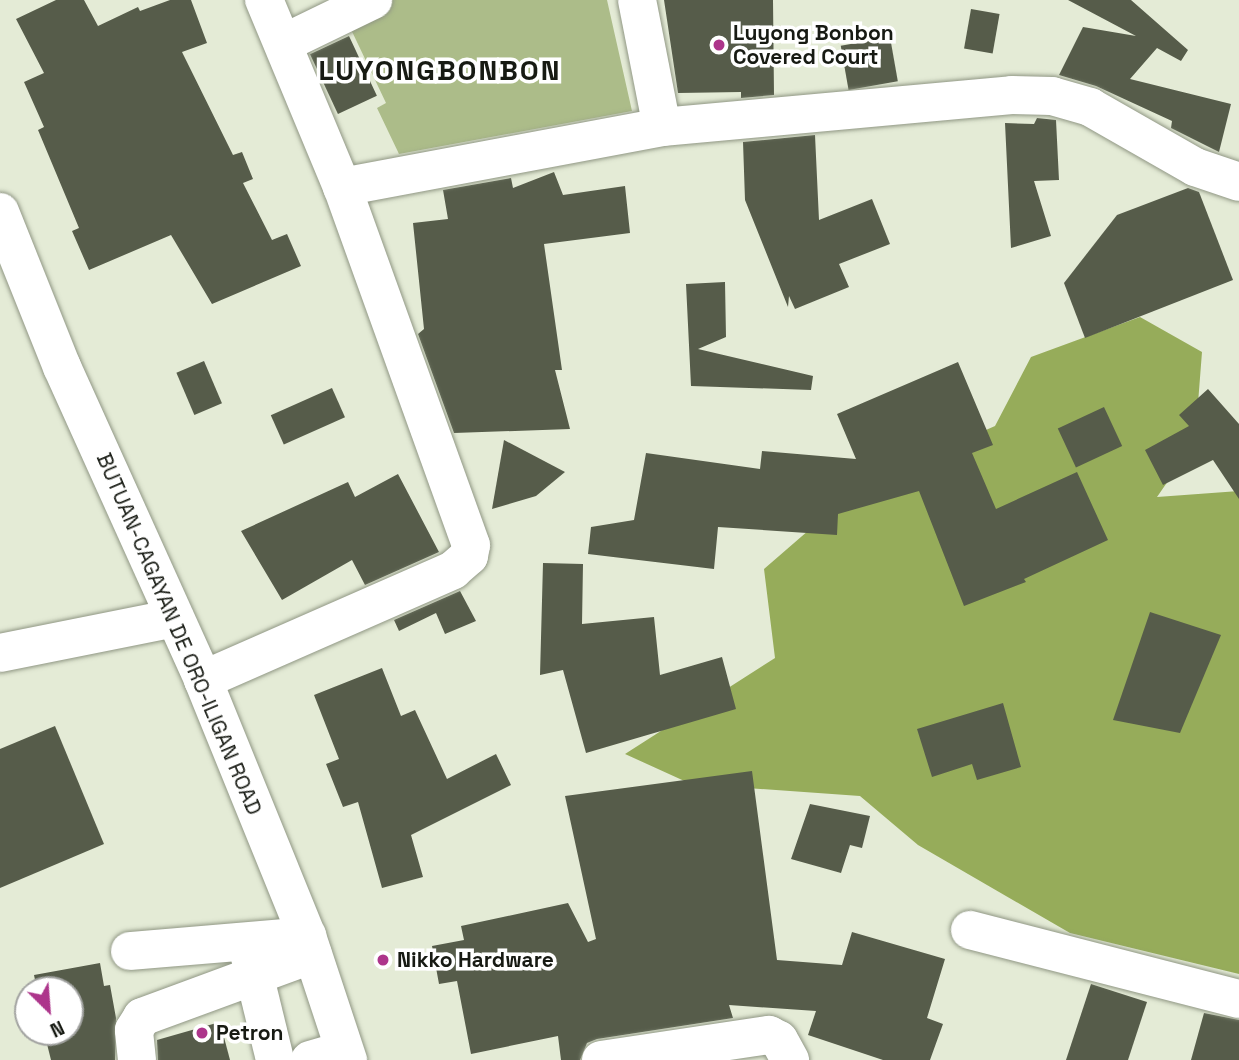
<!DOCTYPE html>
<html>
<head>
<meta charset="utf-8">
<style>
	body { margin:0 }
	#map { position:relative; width:1239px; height:1060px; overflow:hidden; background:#e4ebd6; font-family:"Space Grotesk",sans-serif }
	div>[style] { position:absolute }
	.green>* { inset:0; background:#acbc89 }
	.forest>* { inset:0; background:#96ac5a }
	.building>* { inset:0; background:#565c4a; transform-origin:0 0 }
	.roads { filter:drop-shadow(0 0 2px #909784) drop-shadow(0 0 2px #909784) }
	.minor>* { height:38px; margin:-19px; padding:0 19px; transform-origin:19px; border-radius:19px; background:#fff }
	.highway>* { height:38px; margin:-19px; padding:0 19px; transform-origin:19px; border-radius:19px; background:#fff }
	.dots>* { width:19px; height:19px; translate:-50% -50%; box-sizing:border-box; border:4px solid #fff; border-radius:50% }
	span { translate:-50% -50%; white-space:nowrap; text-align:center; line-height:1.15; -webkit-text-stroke:7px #fff; paint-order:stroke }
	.poi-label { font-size:21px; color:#171a13; font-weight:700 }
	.left { translate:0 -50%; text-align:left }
	.street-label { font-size:21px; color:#171a13 }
	.district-label { font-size:28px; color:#171a13; font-weight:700; letter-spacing:2px }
	.north { position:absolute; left:14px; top:976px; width:70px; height:70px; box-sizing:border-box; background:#fff; border:2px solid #a2a3a1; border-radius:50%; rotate:155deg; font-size:19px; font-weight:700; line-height:28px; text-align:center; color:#171a13 }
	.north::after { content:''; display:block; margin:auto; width:24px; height:32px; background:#ad358b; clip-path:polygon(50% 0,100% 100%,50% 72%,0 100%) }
</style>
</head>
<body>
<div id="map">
	<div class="green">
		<i style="clip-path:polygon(392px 0,607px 0,632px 111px,399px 154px,377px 108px,386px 103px,347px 21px)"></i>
	</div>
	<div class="forest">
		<i style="clip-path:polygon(1140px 317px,1202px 352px,1195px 442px,1157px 497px,1239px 491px,1239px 974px,1070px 933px,918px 845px,860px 796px,691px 784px,625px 754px,775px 658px,764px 569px,861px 485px,995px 426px,1031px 357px)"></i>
	</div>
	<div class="building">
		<i style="clip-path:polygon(56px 0,84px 0,98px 26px,138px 7px,140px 11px,170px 0,191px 0,207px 43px,182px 52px,233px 155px,242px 152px,253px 179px,243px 183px,272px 240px,287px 234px,301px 266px,212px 304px,171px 235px,89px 270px,72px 231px,79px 228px,38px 130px,44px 127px,24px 82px,44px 73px,16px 19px)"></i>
		<i style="clip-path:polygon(664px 0,773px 0,774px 95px,741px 98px,741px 92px,678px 93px)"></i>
		<i style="clip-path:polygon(1068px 0,1131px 0,1188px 50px,1181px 61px,1157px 48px,1130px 79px,1231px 104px,1219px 152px,1171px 128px,1172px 121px,1096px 86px,1059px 75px,1083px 27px,1136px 36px)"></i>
		<i style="left:971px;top:9px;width:29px;height:40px;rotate:10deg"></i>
		<i style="left:349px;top:36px;width:66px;height:43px;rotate:65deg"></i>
		<i style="left:890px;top:37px;width:45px;height:50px;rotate:80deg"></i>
		<i style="clip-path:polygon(1037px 118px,1056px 120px,1059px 180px,1034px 181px,1051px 236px,1011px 248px,1005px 123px,1034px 124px)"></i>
		<i style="clip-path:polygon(815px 135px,819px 220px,872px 199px,890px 244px,839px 264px,849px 287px,795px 309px,789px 296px,788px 307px,745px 200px,743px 142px)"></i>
		<i style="clip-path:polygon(554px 172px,563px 195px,625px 186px,630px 233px,544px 244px,562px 370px,555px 370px,570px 429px,454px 433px,418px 334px,424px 329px,413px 223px,448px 219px,443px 190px,511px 178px,513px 188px)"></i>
		<i style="clip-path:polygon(1188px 188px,1199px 192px,1233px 280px,1085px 338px,1064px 283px,1117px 215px)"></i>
		<i style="clip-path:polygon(725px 282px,726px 337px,698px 349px,813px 376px,811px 390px,691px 386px,686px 284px)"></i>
		<i style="left:204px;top:361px;width:46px;height:30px;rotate:67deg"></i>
		<i style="clip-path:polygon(958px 362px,993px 445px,972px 453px,996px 509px,1077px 472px,1108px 540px,1024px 579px,1026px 582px,964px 606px,919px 491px,838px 514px,837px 535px,718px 527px,714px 569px,588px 554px,591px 527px,634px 520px,646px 453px,760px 469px,762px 451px,856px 459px,837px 414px)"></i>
		<i style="left:332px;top:388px;width:32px;height:67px;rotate:66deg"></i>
		<i style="clip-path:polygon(1208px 389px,1239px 424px,1239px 499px,1213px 460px,1163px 485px,1145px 450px,1189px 426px,1179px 415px)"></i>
		<i style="left:1104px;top:407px;width:43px;height:51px;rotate:65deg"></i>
		<i style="clip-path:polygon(504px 440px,565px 472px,536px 496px,492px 509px)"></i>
		<i style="clip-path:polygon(398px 474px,439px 552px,365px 585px,352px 560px,282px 600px,241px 531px,348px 482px,355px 497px)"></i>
		<i style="clip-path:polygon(543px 563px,583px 564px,582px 624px,654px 617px,660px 675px,722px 657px,736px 709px,586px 753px,563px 670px,540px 675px)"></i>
		<i style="clip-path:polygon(460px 591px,476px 621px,445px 634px,436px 613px,399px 631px,394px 620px)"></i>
		<i style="clip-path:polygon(1150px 612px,1221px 635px,1180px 733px,1113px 720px)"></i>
		<i style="clip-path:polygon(382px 668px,401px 716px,415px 710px,447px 779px,496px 754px,511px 785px,411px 835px,423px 877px,382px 888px,358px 802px,343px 807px,326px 764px,339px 759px,314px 695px)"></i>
		<i style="clip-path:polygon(1003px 703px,1021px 767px,977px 780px,972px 764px,932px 777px,917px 729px)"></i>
		<i style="clip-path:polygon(55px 726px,104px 844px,0 888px,0 749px)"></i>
		<i style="clip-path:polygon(752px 771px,777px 960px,842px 965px,852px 932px,945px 959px,927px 1018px,943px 1024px,930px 1060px,883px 1060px,808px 1035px,816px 1011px,729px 1005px,733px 1018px,597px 1039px,587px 1043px,580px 1060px,561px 1060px,558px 1036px,471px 1054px,457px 981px,439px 984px,432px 946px,464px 940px,461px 926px,568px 903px,588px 942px,596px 939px,565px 796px)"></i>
		<i style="clip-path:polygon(810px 804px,870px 816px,862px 848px,850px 845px,841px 873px,791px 859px)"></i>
		<i style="clip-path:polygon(100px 963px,104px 986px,110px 985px,116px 1018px,115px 1060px,51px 1060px,44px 1032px,70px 1032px,70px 990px,37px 990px,34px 975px)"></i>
		<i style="clip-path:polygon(1091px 984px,1147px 1002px,1128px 1060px,1066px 1060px)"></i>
		<i style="clip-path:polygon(1204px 1013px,1239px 1020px,1239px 1060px,1191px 1060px)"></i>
		<i style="clip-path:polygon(220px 1022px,230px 1060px,158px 1060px,157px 1040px)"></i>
	</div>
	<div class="roads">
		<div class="minor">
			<i style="left:637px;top:0;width:129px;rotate:78.9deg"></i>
			<i style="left:284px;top:43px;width:99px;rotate:-25.8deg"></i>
			<i style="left:342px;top:187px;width:326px;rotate:-10.6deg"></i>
			<i style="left:662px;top:127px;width:351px;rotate:-5.2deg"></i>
			<i style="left:1012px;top:95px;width:40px;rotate:1.4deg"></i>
			<i style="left:1052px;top:96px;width:40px;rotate:16deg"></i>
			<i style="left:1090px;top:107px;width:121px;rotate:29.7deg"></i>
			<i style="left:1195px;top:167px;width:46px;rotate:18.8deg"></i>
			<i style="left:0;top:653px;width:178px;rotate:-11.3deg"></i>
			<i style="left:203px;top:680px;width:273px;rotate:-23.7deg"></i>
			<i style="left:453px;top:570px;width:21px;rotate:-41deg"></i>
			<i style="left:469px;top:556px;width:11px;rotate:-80deg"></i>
			<i style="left:471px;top:545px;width:381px;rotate:-109.8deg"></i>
			<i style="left:342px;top:187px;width:203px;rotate:-112.6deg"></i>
			<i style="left:970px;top:930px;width:278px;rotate:14.4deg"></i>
			<i style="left:130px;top:951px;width:178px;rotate:-4.8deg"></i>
			<i style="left:249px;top:953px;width:110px;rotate:76.3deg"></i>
			<i style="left:137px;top:1060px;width:30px;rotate:-96deg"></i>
			<i style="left:134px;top:1030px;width:15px;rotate:-58deg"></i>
			<i style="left:142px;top:1017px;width:182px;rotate:-20.2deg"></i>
			<i style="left:310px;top:1060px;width:35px;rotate:-16deg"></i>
			<i style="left:601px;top:1060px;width:170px;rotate:-8.5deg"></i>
			<i style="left:769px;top:1035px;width:11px;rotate:27deg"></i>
			<i style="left:779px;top:1040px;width:23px;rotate:61deg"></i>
		</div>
		<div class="highway">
			<i style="left:0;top:212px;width:167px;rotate:68.2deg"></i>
			<i style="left:62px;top:367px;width:343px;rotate:65.7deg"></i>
			<i style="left:203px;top:680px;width:276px;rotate:67.9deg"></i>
			<i style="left:307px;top:936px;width:131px;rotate:71.7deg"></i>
		</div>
	</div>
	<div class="dots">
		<i style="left:719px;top:45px;background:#ad358b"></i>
		<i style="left:383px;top:960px;background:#ad358b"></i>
		<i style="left:202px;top:1033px;background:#ad358b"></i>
	</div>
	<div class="poi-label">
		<span class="left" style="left:733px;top:45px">Luyong Bonbon<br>Covered Court</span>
		<span class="left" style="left:397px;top:960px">Nikko Hardware</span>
		<span class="left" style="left:216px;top:1033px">Petron</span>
	</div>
	<div class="street-label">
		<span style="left:179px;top:634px;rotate:67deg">BUTUAN-CAGAYAN DE ORO-ILIGAN ROAD</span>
	</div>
	<div class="district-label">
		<span style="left:440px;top:70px">LUYONGBONBON</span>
	</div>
	<div class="north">N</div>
</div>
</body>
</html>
